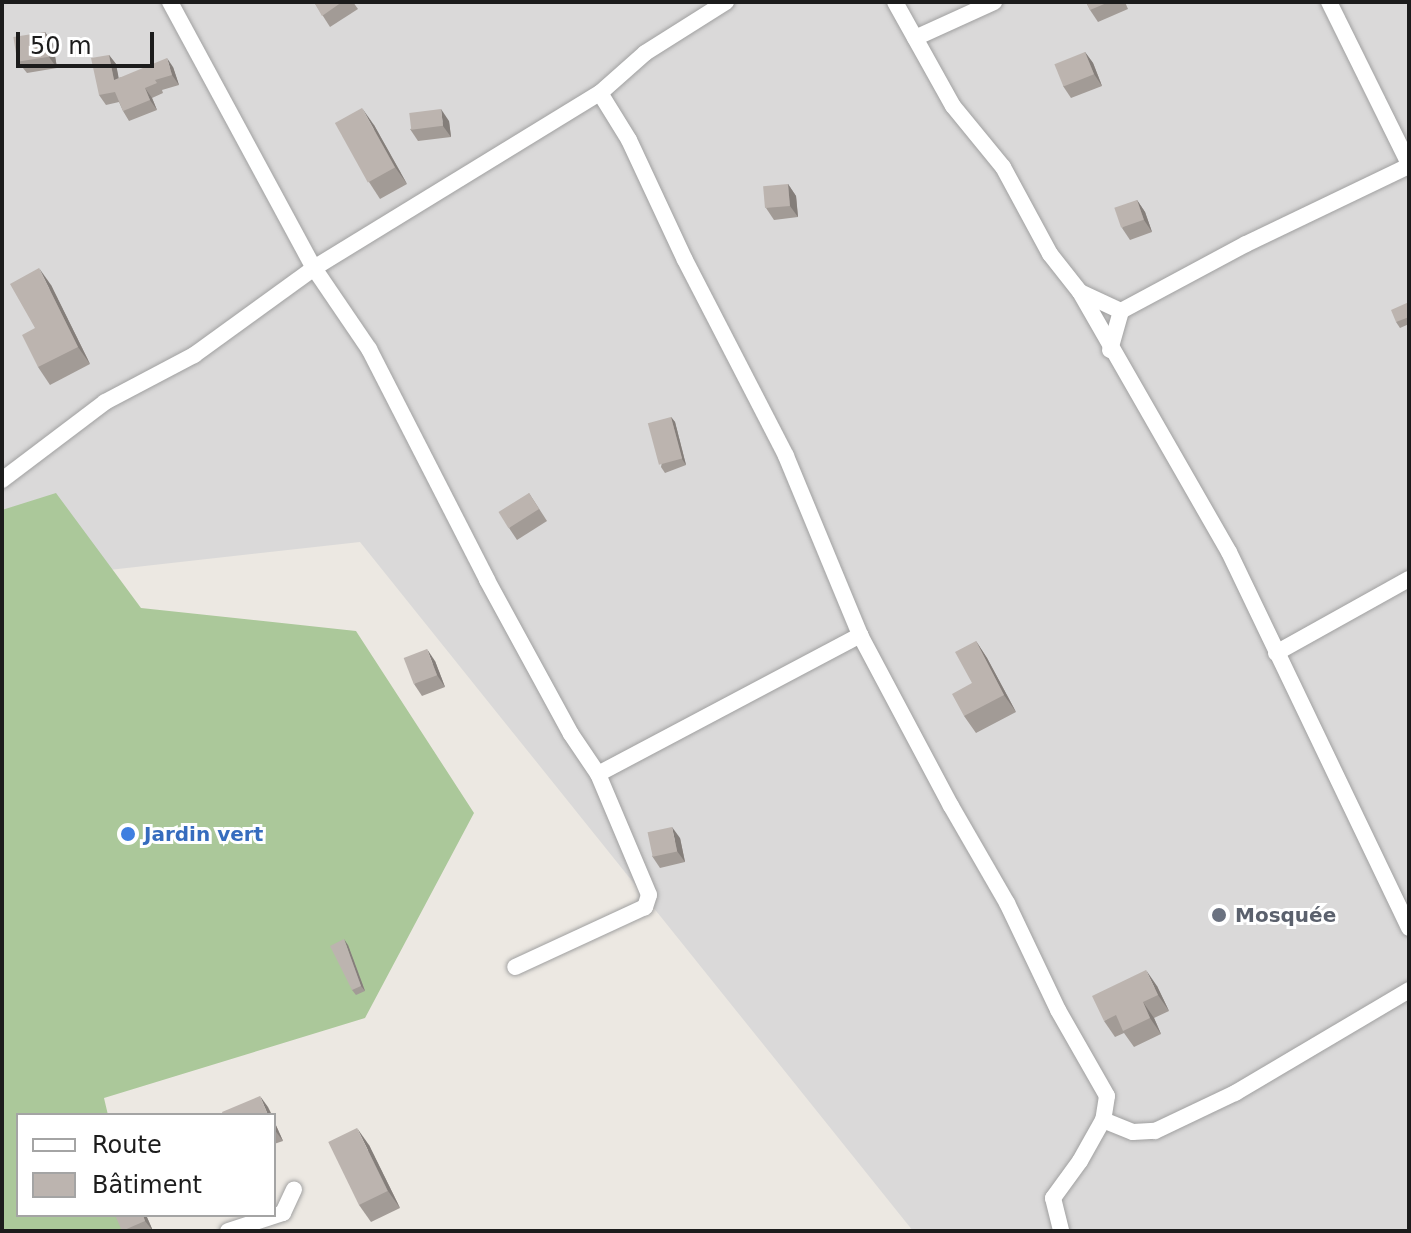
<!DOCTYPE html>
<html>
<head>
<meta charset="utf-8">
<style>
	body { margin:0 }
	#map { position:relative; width:1411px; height:1233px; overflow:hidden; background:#ece8e2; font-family:"DejaVu Sans",sans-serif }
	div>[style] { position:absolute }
	.residential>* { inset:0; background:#dad9d9 }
	.forest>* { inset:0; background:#abc89a }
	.roads { filter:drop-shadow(0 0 2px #a0a0a0) drop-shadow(0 0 2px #a0a0a0) }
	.minor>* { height:16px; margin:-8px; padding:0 8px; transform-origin:8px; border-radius:8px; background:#fff }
	.wall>* { inset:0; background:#a29b96 }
	.shaded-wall>* { inset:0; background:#847e7a }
	.building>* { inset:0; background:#bcb4af; transform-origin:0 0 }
	.dots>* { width:22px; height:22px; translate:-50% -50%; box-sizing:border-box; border:4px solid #fff; border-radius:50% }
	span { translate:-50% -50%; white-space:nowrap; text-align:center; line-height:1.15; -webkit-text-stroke:6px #fff; paint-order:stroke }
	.shop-label { font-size:20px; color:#366cbe; font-weight:700 }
	.left { translate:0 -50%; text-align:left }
	.worship-label { font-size:20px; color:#5b616d; font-weight:700 }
	.frame { position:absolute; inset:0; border:4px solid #1c1c1c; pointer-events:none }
	.legend { position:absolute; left:16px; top:1113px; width:260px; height:104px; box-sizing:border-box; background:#fff; border:2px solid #a4a4a4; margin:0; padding:10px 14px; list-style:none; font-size:24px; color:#1c1c1c }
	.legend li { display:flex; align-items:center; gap:16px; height:40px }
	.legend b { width:40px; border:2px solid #a4a4a4 }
	.scale { position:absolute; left:16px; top:32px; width:138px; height:36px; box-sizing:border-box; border:4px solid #1c1c1c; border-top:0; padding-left:10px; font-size:24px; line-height:28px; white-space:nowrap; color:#1c1c1c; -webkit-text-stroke:6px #fff; paint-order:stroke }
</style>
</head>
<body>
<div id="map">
	<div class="residential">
		<i style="clip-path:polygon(2px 2px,1409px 2px,1409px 1231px,913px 1231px,360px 542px,2px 582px)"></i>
	</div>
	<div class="forest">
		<i style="clip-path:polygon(56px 493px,141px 608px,356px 631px,474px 813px,365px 1018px,104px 1098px,108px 1115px,18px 1115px,18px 1215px,131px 1215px,135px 1231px,2px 1231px,2px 510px)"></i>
	</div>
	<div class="roads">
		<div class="minor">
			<i style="left:170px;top:2px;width:302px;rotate:61.6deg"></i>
			<i style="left:314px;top:268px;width:98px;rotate:55.8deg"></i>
			<i style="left:369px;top:349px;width:259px;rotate:62.9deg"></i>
			<i style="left:487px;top:580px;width:175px;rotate:61.4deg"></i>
			<i style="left:571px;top:734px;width:48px;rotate:56deg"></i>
			<i style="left:598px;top:774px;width:131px;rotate:67.1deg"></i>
			<i style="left:649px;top:895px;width:13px;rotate:108deg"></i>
			<i style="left:645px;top:907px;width:143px;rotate:155.2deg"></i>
			<i style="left:895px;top:2px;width:119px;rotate:60.9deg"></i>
			<i style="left:953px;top:106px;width:79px;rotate:50.7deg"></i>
			<i style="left:1003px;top:167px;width:99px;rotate:61.6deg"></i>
			<i style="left:1050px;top:254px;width:48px;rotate:51.7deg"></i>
			<i style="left:1080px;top:292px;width:300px;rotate:60.2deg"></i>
			<i style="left:1229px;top:552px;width:417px;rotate:64.4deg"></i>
			<i style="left:1329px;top:2px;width:181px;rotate:63.7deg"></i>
			<i style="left:915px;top:38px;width:87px;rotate:-24.5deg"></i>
			<i style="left:600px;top:93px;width:55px;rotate:58.3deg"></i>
			<i style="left:629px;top:140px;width:132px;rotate:65deg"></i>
			<i style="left:685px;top:260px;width:220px;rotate:62.7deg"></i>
			<i style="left:786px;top:456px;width:194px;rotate:67.5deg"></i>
			<i style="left:860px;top:635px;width:194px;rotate:62deg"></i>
			<i style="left:951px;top:806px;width:112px;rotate:60deg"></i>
			<i style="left:1007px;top:903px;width:119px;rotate:64.5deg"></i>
			<i style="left:1058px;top:1010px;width:99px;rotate:60.3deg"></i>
			<i style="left:1107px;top:1096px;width:24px;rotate:99deg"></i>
			<i style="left:1103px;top:1120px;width:47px;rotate:119.3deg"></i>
			<i style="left:1080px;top:1161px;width:46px;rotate:126.1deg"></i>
			<i style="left:1053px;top:1198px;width:34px;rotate:76deg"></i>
			<i style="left:1080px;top:292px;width:45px;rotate:24.9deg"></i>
			<i style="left:1110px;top:350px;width:41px;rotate:-74.2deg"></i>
			<i style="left:1121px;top:311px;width:142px;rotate:-28.2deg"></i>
			<i style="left:1246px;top:244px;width:181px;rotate:-25.6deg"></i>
			<i style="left:2px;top:480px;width:129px;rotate:-37.1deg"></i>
			<i style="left:105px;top:402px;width:101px;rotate:-27.8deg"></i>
			<i style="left:194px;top:355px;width:148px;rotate:-35.9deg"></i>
			<i style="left:314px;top:268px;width:335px;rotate:-31.5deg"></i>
			<i style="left:600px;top:93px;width:60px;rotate:-41.6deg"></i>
			<i style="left:645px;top:53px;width:96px;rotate:-32.2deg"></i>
			<i style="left:1276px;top:653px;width:152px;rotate:-29.1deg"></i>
			<i style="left:598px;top:774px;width:297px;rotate:-27.9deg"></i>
			<i style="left:1103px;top:1120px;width:32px;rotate:22deg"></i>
			<i style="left:1133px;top:1132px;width:22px;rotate:-3deg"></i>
			<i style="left:1155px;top:1131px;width:89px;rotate:-25.4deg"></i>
			<i style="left:1235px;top:1093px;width:202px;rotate:-30.6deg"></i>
			<i style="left:228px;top:1231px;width:58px;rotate:-18.1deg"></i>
			<i style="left:283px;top:1213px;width:26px;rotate:-65deg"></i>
		</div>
	</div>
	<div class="wall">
		<i style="clip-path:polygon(314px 2px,353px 2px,358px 9px,330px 27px)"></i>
		<i style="clip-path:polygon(1086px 2px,1125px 2px,1128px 9px,1098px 22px,1090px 10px)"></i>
		<i style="clip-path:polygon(45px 32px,53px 44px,57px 68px,27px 73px,18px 62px)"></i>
		<i style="clip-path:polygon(1085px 52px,1093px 63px,1102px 86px,1071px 98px,1063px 86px)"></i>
		<i style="clip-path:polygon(109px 55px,116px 64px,118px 78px,173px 67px,179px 85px,162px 90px,163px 93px,152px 98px,157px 110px,129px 121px,123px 111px,119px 102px,106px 105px,99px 95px)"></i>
		<i style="clip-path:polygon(449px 121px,451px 137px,418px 141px,410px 129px)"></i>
		<i style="clip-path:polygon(374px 125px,407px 184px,380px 199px,369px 182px)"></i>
		<i style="clip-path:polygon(788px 184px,796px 196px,798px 217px,774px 220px,766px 208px)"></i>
		<i style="clip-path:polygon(1137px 200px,1145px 212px,1152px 232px,1130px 240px,1122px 228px)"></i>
		<i style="clip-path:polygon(51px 285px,90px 364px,50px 385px,38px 367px,35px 328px)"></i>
		<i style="clip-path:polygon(1409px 302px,1409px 324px,1400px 328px,1396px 322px)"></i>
		<i style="clip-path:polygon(671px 417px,675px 422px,686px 465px,665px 473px,661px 467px)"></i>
		<i style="clip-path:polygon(529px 493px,547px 521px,517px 540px,509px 528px)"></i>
		<i style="clip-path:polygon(976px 641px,987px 658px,1016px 712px,976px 733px,964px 716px,972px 683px)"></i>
		<i style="clip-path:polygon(435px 661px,445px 687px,422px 696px,414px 684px)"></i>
		<i style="clip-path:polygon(680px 838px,685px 862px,660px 868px,652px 856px)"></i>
		<i style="clip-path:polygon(348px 945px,365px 991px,356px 995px,352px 990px)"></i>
		<i style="clip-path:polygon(1157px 986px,1169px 1011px,1154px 1018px,1161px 1034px,1134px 1047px,1124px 1033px,1115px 1037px,1104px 1021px)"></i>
		<i style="clip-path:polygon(274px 1121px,283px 1141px,274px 1144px)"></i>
		<i style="clip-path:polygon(369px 1145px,400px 1208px,371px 1222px,359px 1205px)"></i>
		<i style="clip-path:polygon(146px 1215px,153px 1231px,122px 1231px)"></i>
	</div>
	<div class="shaded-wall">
		<i style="clip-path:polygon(45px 32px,53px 44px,57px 68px,49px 57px)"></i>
		<i style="clip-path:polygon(1085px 52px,1093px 63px,1102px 86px,1094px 74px)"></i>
		<i style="clip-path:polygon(109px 55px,116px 64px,121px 90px,114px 80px)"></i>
		<i style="clip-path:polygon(167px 58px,173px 67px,179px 85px,172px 75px)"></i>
		<i style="clip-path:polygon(145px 88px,152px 98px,157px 110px,150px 100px)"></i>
		<i style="clip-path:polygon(362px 108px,374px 125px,407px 184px,395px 167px)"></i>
		<i style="clip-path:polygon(441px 109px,449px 121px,451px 137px,443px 126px)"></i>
		<i style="clip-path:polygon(788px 184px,796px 196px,798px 217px,790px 206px)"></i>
		<i style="clip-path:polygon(1137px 200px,1145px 212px,1152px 232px,1144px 220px)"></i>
		<i style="clip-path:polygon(39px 268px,51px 285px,90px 364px,78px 347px)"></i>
		<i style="clip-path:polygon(671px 417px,675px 422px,686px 465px,682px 459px)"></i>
		<i style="clip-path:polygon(976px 641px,987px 658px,1016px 712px,1004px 695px)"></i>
		<i style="clip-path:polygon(427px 649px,435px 661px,445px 687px,437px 675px)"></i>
		<i style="clip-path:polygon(672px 827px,680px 838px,685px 862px,677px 851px)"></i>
		<i style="clip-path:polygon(344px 939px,348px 945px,365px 991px,361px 986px)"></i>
		<i style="clip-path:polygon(1146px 970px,1157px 986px,1169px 1011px,1158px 995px)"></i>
		<i style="clip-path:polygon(1143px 1002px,1154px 1018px,1161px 1034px,1150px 1018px)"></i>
		<i style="clip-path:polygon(260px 1096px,268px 1107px,272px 1115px,268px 1115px)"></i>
		<i style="clip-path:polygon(274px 1121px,283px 1141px,274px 1129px)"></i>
		<i style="clip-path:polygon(357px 1128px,369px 1145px,400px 1208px,388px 1191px)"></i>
		<i style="clip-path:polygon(143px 1215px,146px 1215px,153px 1231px,145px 1221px)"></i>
	</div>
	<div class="building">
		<i style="clip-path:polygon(314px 2px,342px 2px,322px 16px)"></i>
		<i style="clip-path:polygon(1086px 2px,1109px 2px,1090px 10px)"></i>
		<i style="left:45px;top:32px;width:25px;height:32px;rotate:81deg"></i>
		<i style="left:1085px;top:52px;width:24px;height:33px;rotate:68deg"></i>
		<i style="clip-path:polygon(109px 55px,114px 80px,167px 58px,172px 75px,155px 80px,157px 83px,145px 88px,150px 100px,123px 111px,115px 92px,99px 95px,91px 58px)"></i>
		<i style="left:362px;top:108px;width:68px;height:31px;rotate:61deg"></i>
		<i style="left:441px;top:109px;width:17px;height:32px;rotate:83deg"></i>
		<i style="left:788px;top:184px;width:22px;height:25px;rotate:85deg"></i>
		<i style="left:1137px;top:200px;width:21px;height:24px;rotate:71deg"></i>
		<i style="clip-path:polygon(39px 268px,78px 347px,38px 367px,22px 335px,35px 328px,10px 284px)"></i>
		<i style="clip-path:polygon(1409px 302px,1409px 317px,1396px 322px,1391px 310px)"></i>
		<i style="left:671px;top:417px;width:43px;height:24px;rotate:75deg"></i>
		<i style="left:529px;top:493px;width:19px;height:36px;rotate:58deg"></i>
		<i style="clip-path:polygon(976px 641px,1004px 695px,964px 716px,952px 694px,972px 683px,955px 652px)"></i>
		<i style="left:427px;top:649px;width:28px;height:25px;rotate:69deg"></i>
		<i style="left:672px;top:827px;width:25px;height:25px;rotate:78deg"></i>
		<i style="clip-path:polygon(344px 939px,361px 986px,352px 990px,330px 946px)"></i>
		<i style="clip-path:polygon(1146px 970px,1158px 995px,1143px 1002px,1150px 1018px,1123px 1031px,1116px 1015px,1104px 1021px,1092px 996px)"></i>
		<i style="clip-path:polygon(260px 1096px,268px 1115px,223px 1115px,222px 1112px)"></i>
		<i style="left:357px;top:1128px;width:70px;height:32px;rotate:64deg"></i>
		<i style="clip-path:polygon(115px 1215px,143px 1215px,145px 1221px,122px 1231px)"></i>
	</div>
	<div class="dots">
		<i style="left:128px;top:834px;background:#3f7fe0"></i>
		<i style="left:1219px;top:915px;background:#6b7280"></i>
	</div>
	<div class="shop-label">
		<span class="left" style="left:144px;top:834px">Jardin vert</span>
	</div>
	<div class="worship-label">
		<span class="left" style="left:1235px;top:915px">Mosquée</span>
	</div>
	<div class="frame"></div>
	<ul class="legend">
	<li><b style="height:10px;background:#fff"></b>Route</li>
	<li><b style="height:22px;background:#bcb4af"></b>Bâtiment</li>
	</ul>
	<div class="scale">50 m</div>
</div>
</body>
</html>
